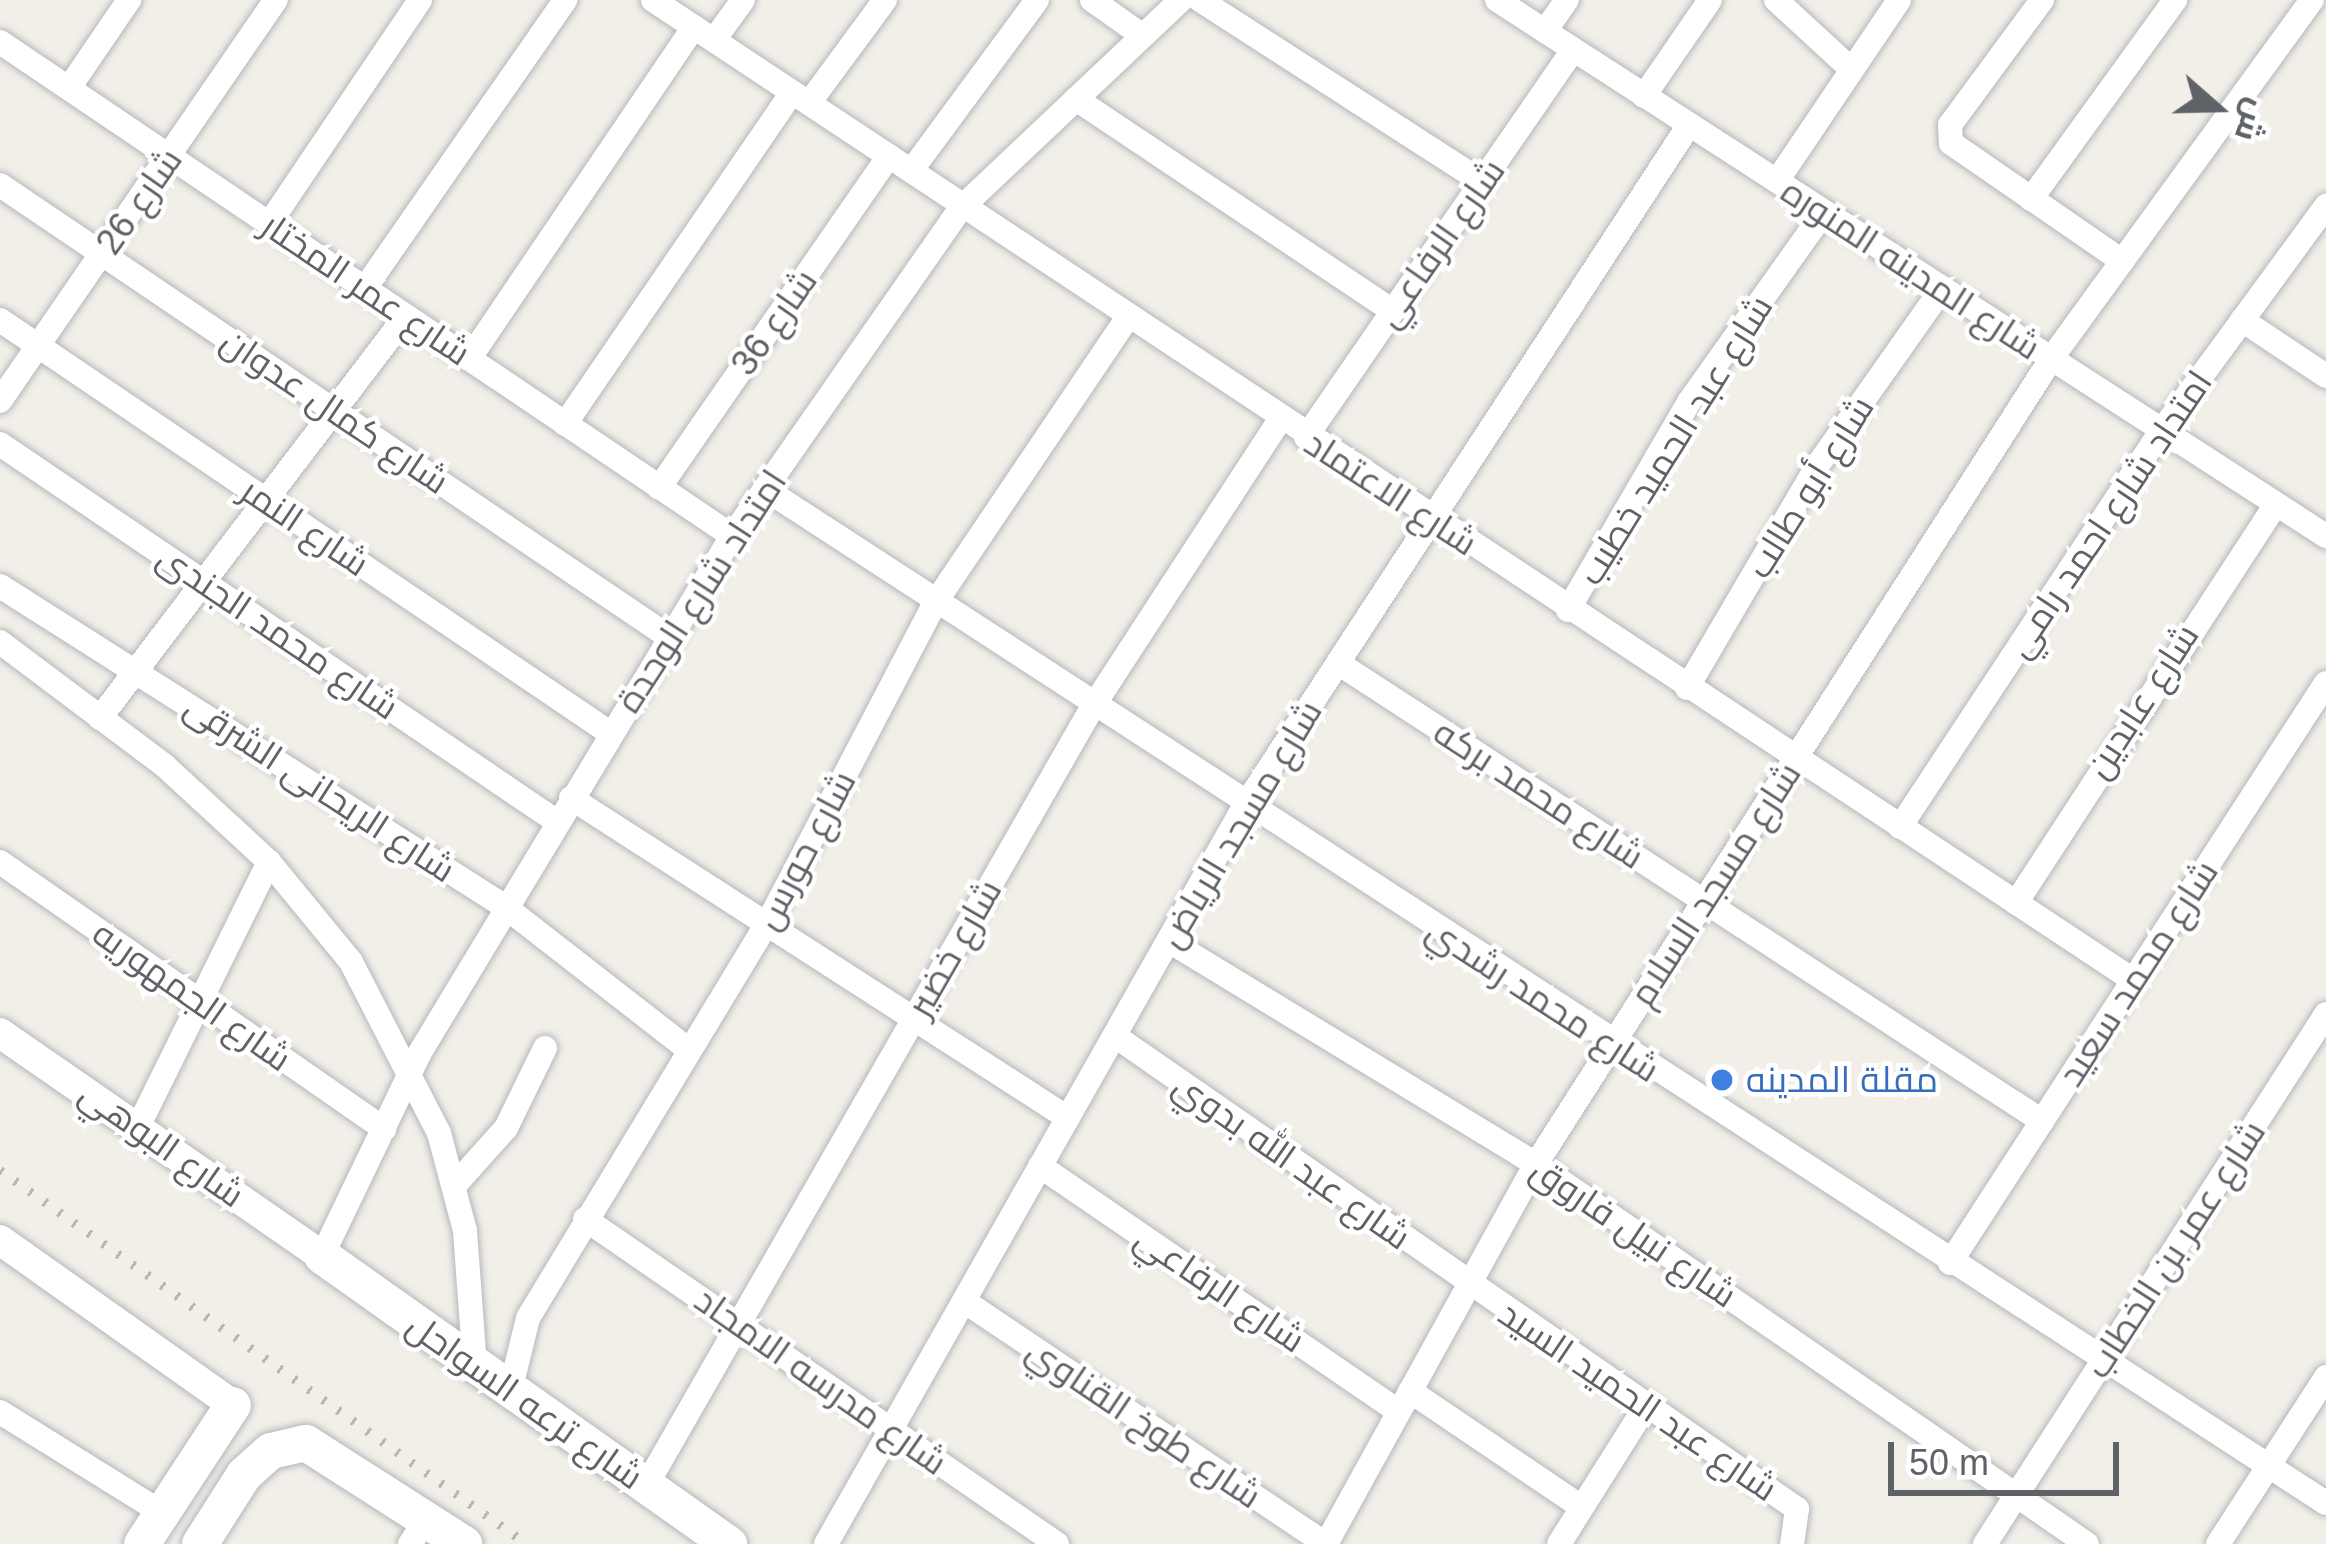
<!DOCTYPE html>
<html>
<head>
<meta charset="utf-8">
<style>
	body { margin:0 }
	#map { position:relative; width:2326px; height:1544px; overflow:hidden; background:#f1efe8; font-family:Helvetica,Cairo,sans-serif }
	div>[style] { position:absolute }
	.roads { filter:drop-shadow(0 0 3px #b5b8bc) drop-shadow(0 0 3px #b5b8bc) }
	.minor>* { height:24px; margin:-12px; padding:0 12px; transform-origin:12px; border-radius:12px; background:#fff }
	.tertiary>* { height:30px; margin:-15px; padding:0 15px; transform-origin:15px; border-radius:15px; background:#fff }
	.secondary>* { height:36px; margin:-18px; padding:0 18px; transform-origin:18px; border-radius:18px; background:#fff }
	.rail>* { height:9px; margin-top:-4.5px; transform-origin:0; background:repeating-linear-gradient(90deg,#b6b7b8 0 3px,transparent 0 18px) }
	.dots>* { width:33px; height:33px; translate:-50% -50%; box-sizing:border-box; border:6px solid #fff; border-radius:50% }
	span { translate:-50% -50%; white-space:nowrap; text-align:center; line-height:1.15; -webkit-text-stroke:9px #fff; paint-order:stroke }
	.street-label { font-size:36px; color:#5f6368 }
	.shop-label { font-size:36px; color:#366cbe }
	.left { translate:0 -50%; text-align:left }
	.north { position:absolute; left:2158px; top:48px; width:120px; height:120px; -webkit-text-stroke:9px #fff; paint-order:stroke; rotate:110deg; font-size:33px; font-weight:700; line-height:48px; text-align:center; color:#5f6368 }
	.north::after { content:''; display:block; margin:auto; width:42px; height:54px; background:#5f6368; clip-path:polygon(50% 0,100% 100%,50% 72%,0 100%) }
	.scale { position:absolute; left:1888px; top:1442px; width:231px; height:54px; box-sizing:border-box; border:6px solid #5f6368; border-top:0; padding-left:15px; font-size:36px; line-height:42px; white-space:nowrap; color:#5f6368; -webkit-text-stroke:9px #fff; paint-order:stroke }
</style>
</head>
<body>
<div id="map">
	<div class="roads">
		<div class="minor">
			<i style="left:653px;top:0;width:1775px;rotate:33.51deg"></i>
			<i style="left:1092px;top:0;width:62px;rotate:35.2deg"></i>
			<i style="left:1200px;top:0;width:336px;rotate:32.8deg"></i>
			<i style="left:1497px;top:0;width:987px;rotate:32.89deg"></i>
			<i style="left:1776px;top:0;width:103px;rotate:42.6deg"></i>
			<i style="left:2042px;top:0;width:155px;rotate:126.4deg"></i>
			<i style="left:1950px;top:125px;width:18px;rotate:87deg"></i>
			<i style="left:1951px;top:143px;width:208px;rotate:34.6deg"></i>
			<i style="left:1545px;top:31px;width:38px;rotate:-55deg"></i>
			<i style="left:714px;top:40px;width:49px;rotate:-54.1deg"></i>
			<i style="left:0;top:42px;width:883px;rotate:34.01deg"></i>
			<i style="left:69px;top:88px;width:107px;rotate:-55.7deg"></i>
			<i style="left:1644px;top:96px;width:116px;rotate:-55.5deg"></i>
			<i style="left:1076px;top:99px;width:381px;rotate:33.8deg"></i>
			<i style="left:809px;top:103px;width:128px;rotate:-53.6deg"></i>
			<i style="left:911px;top:171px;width:212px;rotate:-53.6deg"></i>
			<i style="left:1777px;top:181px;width:218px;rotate:-56deg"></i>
			<i style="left:0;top:185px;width:807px;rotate:34.04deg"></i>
			<i style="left:2031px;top:199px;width:246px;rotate:-54.1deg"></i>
			<i style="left:269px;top:224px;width:270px;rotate:-56deg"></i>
			<i style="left:365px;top:288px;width:351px;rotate:-55.2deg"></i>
			<i style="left:0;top:320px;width:737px;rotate:34.1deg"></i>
			<i style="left:2242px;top:320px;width:101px;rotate:33.7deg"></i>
			<i style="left:469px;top:359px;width:401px;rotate:-55.9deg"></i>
			<i style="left:0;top:401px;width:487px;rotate:-55.5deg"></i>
			<i style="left:565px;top:424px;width:402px;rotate:-55.6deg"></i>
			<i style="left:1306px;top:437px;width:470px;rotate:-55.4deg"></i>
			<i style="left:0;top:444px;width:672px;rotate:34.14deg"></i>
			<i style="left:659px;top:488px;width:404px;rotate:-55.3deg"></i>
			<i style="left:765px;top:489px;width:1861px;rotate:33.01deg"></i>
			<i style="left:0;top:586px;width:597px;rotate:32.41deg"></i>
			<i style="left:504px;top:906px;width:234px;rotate:37.9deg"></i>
			<i style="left:1568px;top:610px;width:241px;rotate:-59.8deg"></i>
			<i style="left:1689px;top:402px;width:233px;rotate:-54.6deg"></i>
			<i style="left:0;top:642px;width:206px;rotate:36.9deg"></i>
			<i style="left:165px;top:766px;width:142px;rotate:42.7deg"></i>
			<i style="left:269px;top:862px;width:129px;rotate:50.6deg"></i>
			<i style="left:351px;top:962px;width:192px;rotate:62.8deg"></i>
			<i style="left:439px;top:1133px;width:101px;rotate:75.1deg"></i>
			<i style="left:465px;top:1231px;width:136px;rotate:85.8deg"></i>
			<i style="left:1338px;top:663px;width:840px;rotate:33.05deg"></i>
			<i style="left:1687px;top:688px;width:257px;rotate:-59.6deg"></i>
			<i style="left:1817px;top:466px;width:215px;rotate:-54.8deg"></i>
			<i style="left:100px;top:718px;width:505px;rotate:-52.72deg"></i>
			<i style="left:571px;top:798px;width:591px;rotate:32.78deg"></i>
			<i style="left:1900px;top:827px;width:476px;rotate:-56.6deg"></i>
			<i style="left:2162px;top:430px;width:278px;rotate:-53.8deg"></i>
			<i style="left:0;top:862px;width:468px;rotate:34.8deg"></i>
			<i style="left:2016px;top:903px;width:476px;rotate:-56.9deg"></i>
			<i style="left:1169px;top:941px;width:429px;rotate:31.3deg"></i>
			<i style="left:1536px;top:1164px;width:669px;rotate:34.59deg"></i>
			<i style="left:1115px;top:1036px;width:830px;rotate:34.74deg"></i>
			<i style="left:1797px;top:1509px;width:35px;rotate:98deg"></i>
			<i style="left:138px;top:1127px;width:296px;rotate:-63.7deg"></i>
			<i style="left:1040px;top:1166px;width:435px;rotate:34.4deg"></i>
			<i style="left:455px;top:1185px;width:76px;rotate:-48.2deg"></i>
			<i style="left:506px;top:1128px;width:89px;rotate:-64deg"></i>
			<i style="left:585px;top:1219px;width:573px;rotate:34.55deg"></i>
			<i style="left:322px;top:1256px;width:224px;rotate:-64.3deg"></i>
			<i style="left:419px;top:1054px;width:605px;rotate:-58.86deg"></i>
			<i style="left:732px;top:536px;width:400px;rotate:-55.1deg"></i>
			<i style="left:961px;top:208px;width:303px;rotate:-43.4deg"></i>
			<i style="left:1950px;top:1263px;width:691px;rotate:-57.05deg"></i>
			<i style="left:964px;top:1301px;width:435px;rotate:33.9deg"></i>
			<i style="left:510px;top:1391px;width:75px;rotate:-76.1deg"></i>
			<i style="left:528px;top:1318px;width:461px;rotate:-58.8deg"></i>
			<i style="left:767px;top:924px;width:359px;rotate:-62.4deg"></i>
			<i style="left:933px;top:606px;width:345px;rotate:-56deg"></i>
			<i style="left:1410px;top:1391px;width:205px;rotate:34.1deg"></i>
			<i style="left:0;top:1412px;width:191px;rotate:31.9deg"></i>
			<i style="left:646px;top:1486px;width:897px;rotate:-60.18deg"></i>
			<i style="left:1092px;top:708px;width:343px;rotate:-56.9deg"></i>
			<i style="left:410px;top:1544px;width:31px;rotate:-57deg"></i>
			<i style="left:826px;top:1544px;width:847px;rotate:-60.44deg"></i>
			<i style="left:1244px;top:807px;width:814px;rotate:-56.88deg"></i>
			<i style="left:1326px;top:1544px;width:434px;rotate:-61.1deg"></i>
			<i style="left:1536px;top:1164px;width:956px;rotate:-57.39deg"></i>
			<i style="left:2051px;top:359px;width:444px;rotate:-54deg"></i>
			<i style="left:1559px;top:1544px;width:163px;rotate:-57.8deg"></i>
			<i style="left:1985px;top:1544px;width:630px;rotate:-57.24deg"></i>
			<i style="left:2218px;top:1544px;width:199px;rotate:-57.1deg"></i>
		</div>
		<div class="tertiary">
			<i style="left:0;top:1033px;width:392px;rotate:34.7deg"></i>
			<i style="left:0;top:1240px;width:286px;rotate:35.3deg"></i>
		</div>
		<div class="secondary">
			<i style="left:322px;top:1256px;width:499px;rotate:35.3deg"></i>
			<i style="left:142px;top:1544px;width:166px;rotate:-56.8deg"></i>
			<i style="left:200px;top:1544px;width:82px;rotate:-57.5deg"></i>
			<i style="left:244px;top:1475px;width:36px;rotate:-42deg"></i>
			<i style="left:271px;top:1451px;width:36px;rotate:-13deg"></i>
			<i style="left:306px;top:1443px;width:188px;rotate:32.6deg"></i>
		</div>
	</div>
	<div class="rail">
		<i style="left:0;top:1170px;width:646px;rotate:35.36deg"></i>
	</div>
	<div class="dots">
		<i style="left:1722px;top:1080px;background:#3f7fe0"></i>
	</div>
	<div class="street-label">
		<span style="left:139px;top:201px;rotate:-55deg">شارع 26</span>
		<span style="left:1440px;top:243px;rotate:-55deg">شارع الرفاعي</span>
		<span style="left:1911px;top:269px;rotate:33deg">شارع المدينه المنوره</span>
		<span style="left:366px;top:289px;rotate:34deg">شارع عمر المختار</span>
		<span style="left:774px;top:322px;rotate:-55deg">شارع 36</span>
		<span style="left:335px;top:411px;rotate:34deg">شارع كمال عدوان</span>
		<span style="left:1675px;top:440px;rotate:-58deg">شارع عبد الحميد خطيب</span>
		<span style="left:1810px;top:487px;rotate:-58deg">شارع أبو طالب</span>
		<span style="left:1391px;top:493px;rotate:33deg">شارع الاعتماد</span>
		<span style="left:2109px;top:514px;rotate:-56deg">امتداد شارع احمد رامي</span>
		<span style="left:305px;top:527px;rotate:34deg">شارع النمر</span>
		<span style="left:701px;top:591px;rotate:-57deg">امتداد شارع الوحدة</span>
		<span style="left:278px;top:632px;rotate:34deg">شارع محمد الجندى</span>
		<span style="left:2142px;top:701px;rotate:-57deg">شارع عابدين</span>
		<span style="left:320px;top:788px;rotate:33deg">شارع الريحانى الشرقى</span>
		<span style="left:1539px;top:794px;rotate:33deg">شارع محمد بركه</span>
		<span style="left:1240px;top:824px;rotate:-59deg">شارع مسجد الرياض</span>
		<span style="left:805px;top:850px;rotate:-62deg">شارع حورس</span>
		<span style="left:1715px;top:884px;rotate:-57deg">شارع مسجد السلام</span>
		<span style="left:954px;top:948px;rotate:-60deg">شارع خضير</span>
		<span style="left:2138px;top:973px;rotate:-57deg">شارع محمد سعيد</span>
		<span style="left:192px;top:996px;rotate:35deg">شارع الجمهوريه</span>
		<span style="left:1543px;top:1000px;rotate:33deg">شارع محمد رشدي</span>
		<span style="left:162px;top:1144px;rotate:35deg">شارع البوهي</span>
		<span style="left:1292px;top:1161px;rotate:35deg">شارع عبد الله بدوي</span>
		<span style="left:1634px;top:1232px;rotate:34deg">شارع نبيل فاروق</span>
		<span style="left:2175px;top:1249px;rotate:-57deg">شارع عمر بن الخطاب</span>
		<span style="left:1220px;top:1289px;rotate:34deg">شارع الرفاعي</span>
		<span style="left:821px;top:1381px;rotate:35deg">شارع مدرسه الامجاد</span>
		<span style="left:525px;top:1401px;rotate:35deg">شارع ترعه السواحل</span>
		<span style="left:1638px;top:1401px;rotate:34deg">شارع عبد الحميد السيد</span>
		<span style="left:1144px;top:1423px;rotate:34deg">شارع طوخ القناوي</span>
	</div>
	<div class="shop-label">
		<span class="left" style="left:1746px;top:1080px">مقلة المدينه</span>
	</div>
	<div class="north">ش</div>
	<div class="scale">50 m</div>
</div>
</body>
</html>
